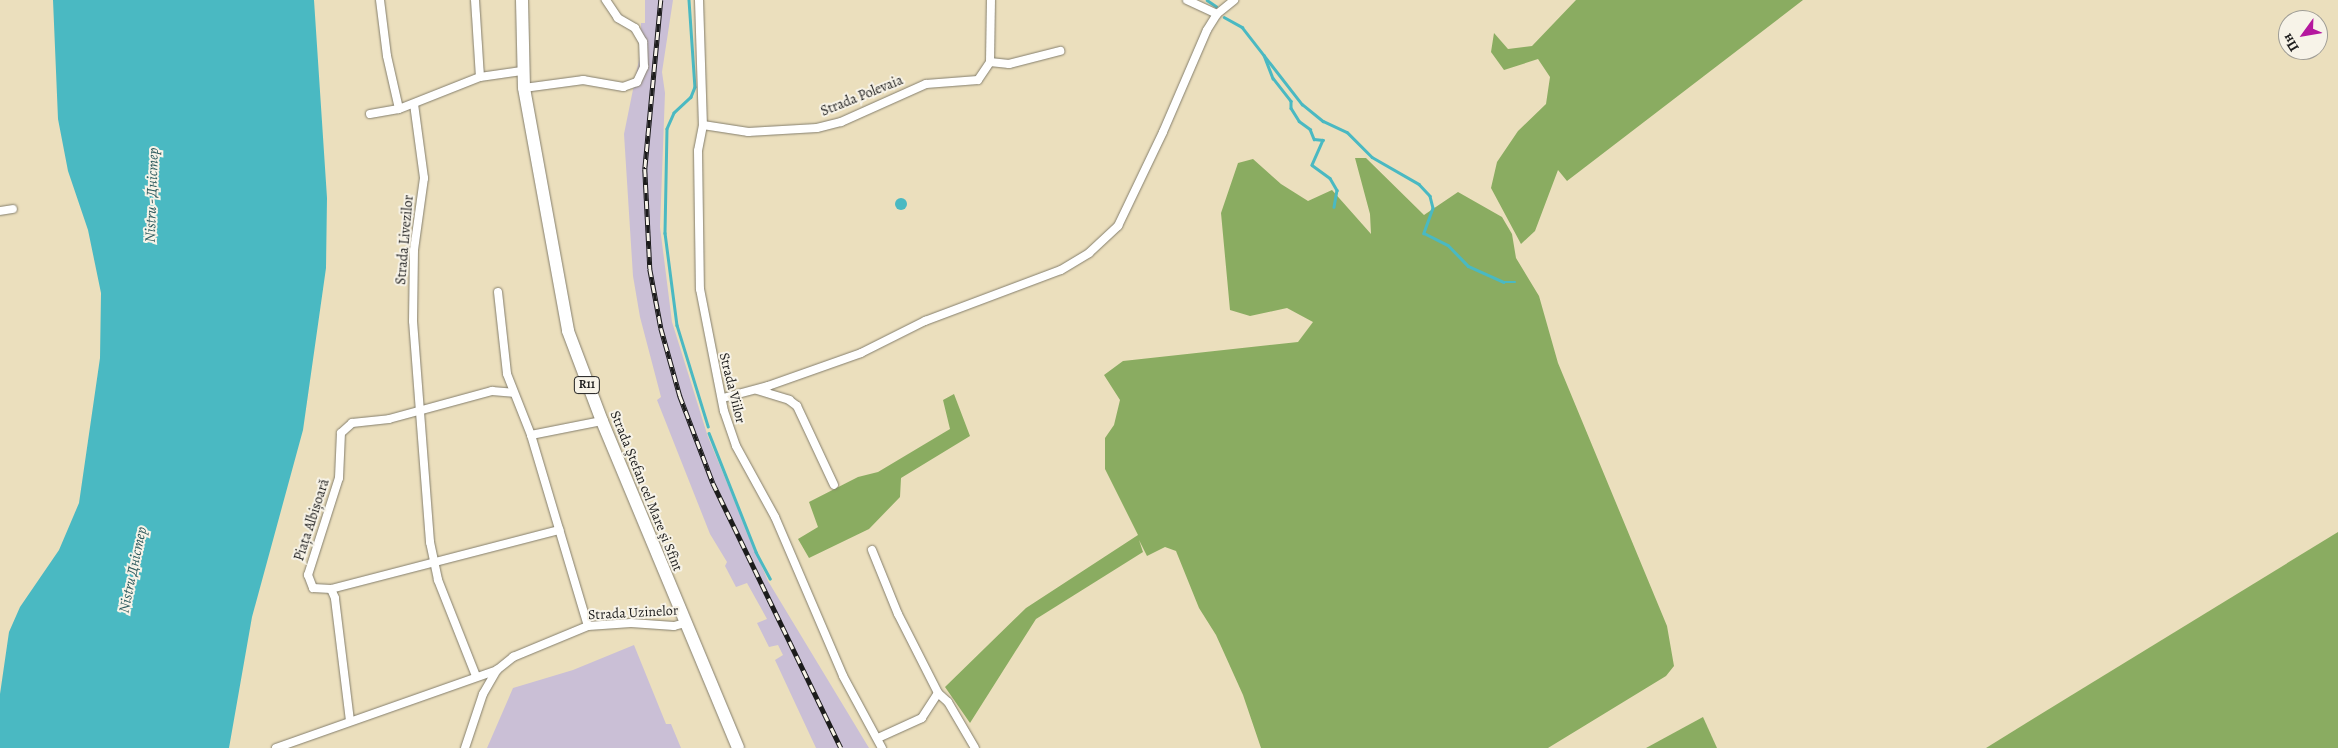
<!DOCTYPE html>
<html>
<head>
<meta charset="utf-8">
<style>
	body { margin:0 }
	#map { position:relative; width:2338px; height:748px; overflow:hidden; background:#ebdfbd; font-family:Alegreya,serif }
	div>[style] { position:absolute }
	.industrial>* { inset:0; background:#cabfd6 }
	.forest>* { inset:0; background:#8aac61 }
	.water>* { inset:0; background:#4ab9c2 }
	.round { border-radius:50% }
	.stream>* { height:2.5px; margin:-1.25px; padding:0 1.25px; transform-origin:1.25px; border-radius:1.25px; background:#4ab9c2 }
	.roads { filter:drop-shadow(0 0 1px #847e6c) drop-shadow(0 0 1px #847e6c) }
	.minor>* { height:8px; margin:-4px; padding:0 4px; transform-origin:4px; border-radius:4px; background:#fff }
	.primary>* { height:12px; margin:-6px; padding:0 6px; transform-origin:6px; border-radius:6px; background:#fff }
	.rail>* { height:4.5px; margin-top:-2.25px; transform-origin:0; background:repeating-linear-gradient(90deg,#f7f3e8 0 8px,#1c1c1c 0 16px); box-sizing:border-box; border-block:1px solid #1c1c1c }
	span { translate:-50% -50%; white-space:nowrap; text-align:center; line-height:1.15; -webkit-text-stroke:4px #f7f3e8; paint-order:stroke }
	.shield-label span { padding:1px 4px; background:#f7f3e8; border:1px solid; border-radius:4px; -webkit-text-stroke-width:0 }
	.shield-label { font-size:12px; color:#1c1c1c; font-weight:700 }
	.street-label { font-size:14px; color:#1c1c1c }
	.water-label { font-size:15px; color:#2e5b5e; font-style:italic }
	.north { position:absolute; left:2278px; top:10px; width:50px; height:50px; box-sizing:border-box; background:#f7f3e8; border:1px solid #9f9d96; border-radius:50%; rotate:238deg; font-size:14px; font-weight:700; line-height:20px; text-align:center; color:#1c1c1c }
	.north::after { content:''; display:block; margin:auto; width:18px; height:22px; background:#b5179e; clip-path:polygon(50% 0,100% 100%,50% 72%,0 100%) }
</style>
</head>
<body>
<div id="map">
	<div class="industrial">
		<i style="clip-path:polygon(645px 0,673px 0,662px 72px,665px 93px,660px 227px,672px 322px,708px 437px,768px 581px,869px 748px,816px 748px,775px 660px,783px 655px,778px 645px,769px 647px,757px 623px,767px 619px,747px 583px,736px 587px,725px 566px,727px 562px,710px 534px,657px 400px,661px 397px,640px 317px,633px 276px,624px 134px,641px 50px,641px 23px,645px 23px)"></i>
		<i style="clip-path:polygon(634px 645px,666px 724px,671px 724px,681px 748px,487px 748px,513px 688px,573px 670px)"></i>
	</div>
	<div class="forest">
		<i style="clip-path:polygon(1576px 0,1803px 0,1567px 181px,1558px 170px,1535px 231px,1521px 244px,1491px 188px,1497px 162px,1518px 131px,1546px 104px,1550px 77px,1538px 59px,1504px 70px,1491px 52px,1494px 33px,1508px 49px,1532px 46px)"></i>
		<i style="clip-path:polygon(1355px 158px,1366px 158px,1424px 215px,1458px 192px,1502px 217px,1512px 234px,1516px 258px,1539px 296px,1558px 363px,1667px 626px,1674px 666px,1666px 676px,1548px 748px,1261px 748px,1243px 695px,1216px 635px,1199px 608px,1176px 551px,1165px 547px,1147px 556px,1139px 540px,1143px 552px,1036px 619px,970px 723px,945px 687px,1026px 608px,1138px 535px,1105px 469px,1105px 438px,1114px 425px,1120px 400px,1104px 375px,1123px 361px,1298px 342px,1313px 322px,1287px 308px,1250px 316px,1230px 310px,1221px 213px,1238px 163px,1253px 159px,1281px 184px,1308px 201px,1332px 190px,1371px 234px,1370px 214px)"></i>
		<i style="clip-path:polygon(954px 394px,970px 436px,901px 478px,900px 497px,869px 529px,809px 558px,798px 539px,818px 527px,809px 502px,858px 477px,878px 472px,950px 429px,943px 400px)"></i>
		<i style="clip-path:polygon(2338px 532px,2338px 748px,1986px 748px,2067px 698px)"></i>
		<i style="clip-path:polygon(1703px 717px,1717px 748px,1646px 748px)"></i>
	</div>
	<div class="water">
		<i style="clip-path:polygon(53px 0,314px 0,327px 198px,326px 268px,303px 430px,252px 617px,229px 748px,0 748px,0 694px,9px 632px,20px 607px,59px 550px,79px 503px,100px 358px,101px 293px,88px 230px,68px 171px,58px 119px)"></i>
		<i class="round" style="left:895px;top:198px;width:12px;height:12px"></i>
	</div>
	<div class="stream">
		<i style="left:689px;top:0;width:87px;rotate:86.1deg"></i>
		<i style="left:695px;top:87px;width:11px;rotate:112deg"></i>
		<i style="left:691px;top:97px;width:23px;rotate:137deg"></i>
		<i style="left:674px;top:113px;width:17px;rotate:114deg"></i>
		<i style="left:667px;top:129px;width:104px;rotate:91.1deg"></i>
		<i style="left:665px;top:233px;width:93px;rotate:82.6deg"></i>
		<i style="left:677px;top:325px;width:106px;rotate:72.9deg"></i>
		<i style="left:1207px;top:0;width:11px;rotate:34deg"></i>
		<i style="left:1224px;top:17px;width:21px;rotate:29deg"></i>
		<i style="left:1242px;top:27px;width:98px;rotate:52.1deg"></i>
		<i style="left:1302px;top:104px;width:27px;rotate:39deg"></i>
		<i style="left:1323px;top:121px;width:26px;rotate:25deg"></i>
		<i style="left:1347px;top:132px;width:35px;rotate:45deg"></i>
		<i style="left:1372px;top:157px;width:54px;rotate:29.9deg"></i>
		<i style="left:1419px;top:184px;width:16px;rotate:47deg"></i>
		<i style="left:1430px;top:196px;width:12px;rotate:76deg"></i>
		<i style="left:1433px;top:208px;width:27px;rotate:110deg"></i>
		<i style="left:1424px;top:233px;width:27px;rotate:27deg"></i>
		<i style="left:1448px;top:245px;width:29px;rotate:46deg"></i>
		<i style="left:1468px;top:266px;width:39px;rotate:24deg"></i>
		<i style="left:1504px;top:282px;width:11px"></i>
		<i style="left:1264px;top:55px;width:25px;rotate:69deg"></i>
		<i style="left:1273px;top:78px;width:29px;rotate:52deg"></i>
		<i style="left:1291px;top:101px;width:7px;rotate:90deg"></i>
		<i style="left:1291px;top:108px;width:15px;rotate:58deg"></i>
		<i style="left:1299px;top:121px;width:14px;rotate:36deg"></i>
		<i style="left:1310px;top:129px;width:11px;rotate:68deg"></i>
		<i style="left:1314px;top:139px;width:9px;rotate:6deg"></i>
		<i style="left:1323px;top:140px;width:27px;rotate:114deg"></i>
		<i style="left:1312px;top:165px;width:22px;rotate:36deg"></i>
		<i style="left:1330px;top:178px;width:14px;rotate:60deg"></i>
		<i style="left:1337px;top:190px;width:17px;rotate:100deg"></i>
		<i style="left:709px;top:433px;width:128px;rotate:68.4deg"></i>
		<i style="left:756px;top:552px;width:30px;rotate:62deg"></i>
	</div>
	<div class="roads">
		<div class="minor">
			<i style="left:380px;top:0;width:56px;rotate:82.9deg"></i>
			<i style="left:387px;top:56px;width:54px;rotate:77.2deg"></i>
			<i style="left:475px;top:0;width:77px;rotate:86.3deg"></i>
			<i style="left:699px;top:0;width:125px;rotate:88.2deg"></i>
			<i style="left:703px;top:125px;width:26px;rotate:101deg"></i>
			<i style="left:698px;top:151px;width:138px;rotate:89.2deg"></i>
			<i style="left:700px;top:289px;width:124px;rotate:78.9deg"></i>
			<i style="left:724px;top:411px;width:37px;rotate:71deg"></i>
			<i style="left:736px;top:446px;width:81px;rotate:61.2deg"></i>
			<i style="left:775px;top:517px;width:173px;rotate:66.8deg"></i>
			<i style="left:843px;top:676px;width:82px;rotate:61.6deg"></i>
			<i style="left:1187px;top:0;width:33px;rotate:25deg"></i>
			<i style="left:990px;top:62px;width:19px;rotate:6deg"></i>
			<i style="left:1009px;top:64px;width:53px;rotate:-14.3deg"></i>
			<i style="left:524px;top:88px;width:60px;rotate:-7.7deg"></i>
			<i style="left:583px;top:80px;width:41px;rotate:9.9deg"></i>
			<i style="left:623px;top:87px;width:15px;rotate:-20deg"></i>
			<i style="left:637px;top:82px;width:17px;rotate:-65deg"></i>
			<i style="left:644px;top:67px;width:25px;rotate:-92deg"></i>
			<i style="left:643px;top:42px;width:16px;rotate:-120deg"></i>
			<i style="left:635px;top:28px;width:20px;rotate:-150deg"></i>
			<i style="left:618px;top:18px;width:22px;rotate:-124deg"></i>
			<i style="left:414px;top:104px;width:75px;rotate:82.3deg"></i>
			<i style="left:424px;top:178px;width:73px;rotate:97.9deg"></i>
			<i style="left:414px;top:250px;width:71px;rotate:90.8deg"></i>
			<i style="left:413px;top:321px;width:222px;rotate:85.6deg"></i>
			<i style="left:430px;top:542px;width:39px;rotate:78deg"></i>
			<i style="left:438px;top:580px;width:103px;rotate:68.4deg"></i>
			<i style="left:370px;top:114px;width:29px;rotate:-10deg"></i>
			<i style="left:399px;top:109px;width:87px;rotate:-21.6deg"></i>
			<i style="left:480px;top:77px;width:42px;rotate:-8.1deg"></i>
			<i style="left:703px;top:125px;width:46px;rotate:8.8deg"></i>
			<i style="left:748px;top:132px;width:69px;rotate:-3.3deg"></i>
			<i style="left:817px;top:128px;width:25px;rotate:-14deg"></i>
			<i style="left:841px;top:122px;width:93px;rotate:-24.1deg"></i>
			<i style="left:926px;top:84px;width:52px;rotate:-4.4deg"></i>
			<i style="left:978px;top:80px;width:22px;rotate:-56deg"></i>
			<i style="left:990px;top:62px;width:62px;rotate:-89.1deg"></i>
			<i style="left:0;top:211px;width:13px;rotate:-9deg"></i>
			<i style="left:498px;top:292px;width:82px;rotate:83.7deg"></i>
			<i style="left:507px;top:374px;width:66px;rotate:68.5deg"></i>
			<i style="left:531px;top:435px;width:199px;rotate:73.4deg"></i>
			<i style="left:757px;top:390px;width:34px;rotate:17deg"></i>
			<i style="left:789px;top:400px;width:10px;rotate:37deg"></i>
			<i style="left:797px;top:406px;width:87px;rotate:64.9deg"></i>
			<i style="left:723px;top:398px;width:47px;rotate:-14.9deg"></i>
			<i style="left:768px;top:386px;width:99px;rotate:-19.5deg"></i>
			<i style="left:861px;top:353px;width:72px;rotate:-26.6deg"></i>
			<i style="left:925px;top:321px;width:145px;rotate:-20.6deg"></i>
			<i style="left:1061px;top:270px;width:33px;rotate:-31deg"></i>
			<i style="left:1089px;top:253px;width:40px;rotate:-43deg"></i>
			<i style="left:1118px;top:226px;width:104px;rotate:-64.4deg"></i>
			<i style="left:1163px;top:132px;width:111px;rotate:-66.7deg"></i>
			<i style="left:1207px;top:30px;width:19px;rotate:-58deg"></i>
			<i style="left:1217px;top:14px;width:22px;rotate:-39deg"></i>
			<i style="left:531px;top:435px;width:72px;rotate:-11.2deg"></i>
			<i style="left:872px;top:550px;width:69px;rotate:67.9deg"></i>
			<i style="left:898px;top:614px;width:89px;rotate:63.1deg"></i>
			<i style="left:938px;top:693px;width:30px;rotate:123deg"></i>
			<i style="left:922px;top:718px;width:48px;rotate:155.6deg"></i>
			<i style="left:331px;top:589px;width:236px;rotate:-14.5deg"></i>
			<i style="left:938px;top:693px;width:13px;rotate:42deg"></i>
			<i style="left:948px;top:702px;width:53px;rotate:59.6deg"></i>
			<i style="left:350px;top:721px;width:124px;rotate:-97deg"></i>
			<i style="left:335px;top:598px;width:10px;rotate:-114deg"></i>
			<i style="left:331px;top:589px;width:18px;rotate:-177deg"></i>
			<i style="left:313px;top:588px;width:14px;rotate:-111deg"></i>
			<i style="left:308px;top:575px;width:102px;rotate:-72.3deg"></i>
			<i style="left:339px;top:478px;width:45px;rotate:-87.5deg"></i>
			<i style="left:341px;top:433px;width:15px;rotate:-42deg"></i>
			<i style="left:352px;top:423px;width:37px;rotate:-6deg"></i>
			<i style="left:389px;top:419px;width:107px;rotate:-15.2deg"></i>
			<i style="left:492px;top:391px;width:21px;rotate:5deg"></i>
			<i style="left:276px;top:748px;width:234px;rotate:-19.4deg"></i>
			<i style="left:465px;top:748px;width:57px;rotate:-71.6deg"></i>
			<i style="left:483px;top:694px;width:28px;rotate:-60deg"></i>
			<i style="left:497px;top:670px;width:21px;rotate:-39deg"></i>
			<i style="left:513px;top:657px;width:81px;rotate:-22.5deg"></i>
			<i style="left:588px;top:626px;width:43px;rotate:-4deg"></i>
			<i style="left:631px;top:623px;width:43px;rotate:4deg"></i>
			<i style="left:674px;top:626px;width:11px;rotate:-15deg"></i>
		</div>
		<div class="primary">
			<i style="left:522px;top:0;width:88px;rotate:88.7deg"></i>
			<i style="left:524px;top:88px;width:247px;rotate:79.7deg"></i>
			<i style="left:568px;top:331px;width:96px;rotate:69.3deg"></i>
			<i style="left:602px;top:421px;width:354px;rotate:67.4deg"></i>
		</div>
	</div>
	<div class="rail">
		<i style="left:661px;top:0;width:170px;rotate:95.4deg"></i>
		<i style="left:645px;top:169px;width:100px;rotate:87.1deg"></i>
		<i style="left:650px;top:269px;width:60px;rotate:79.4deg"></i>
		<i style="left:661px;top:328px;width:71px;rotate:74.4deg"></i>
		<i style="left:680px;top:396px;width:93px;rotate:69.2deg"></i>
		<i style="left:713px;top:483px;width:294px;rotate:64.2deg"></i>
	</div>
	<div class="shield-label">
		<span style="left:587px;top:385px">R11</span>
	</div>
	<div class="street-label">
		<span style="left:862px;top:96px;rotate:-22deg">Strada Polevaia</span>
		<span style="left:405px;top:240px;rotate:-85deg">Strada Livezilor</span>
		<span style="left:732px;top:388px;rotate:76deg">Strada Viilor</span>
		<span style="left:646px;top:491px;rotate:68deg">Strada Ştefan cel Mare şi Sfînt</span>
		<span style="left:312px;top:520px;rotate:-72deg">Piața Albișoară</span>
		<span style="left:633px;top:613px;rotate:-3deg">Strada Uzinelor</span>
	</div>
	<div class="water-label">
		<span style="left:152px;top:195px;rotate:-88deg">Nistru - Дністер</span>
		<span style="left:133px;top:570px;rotate:-78deg">Nistru Дністер</span>
	</div>
	<div class="north">Пн</div>
</div>
</body>
</html>
